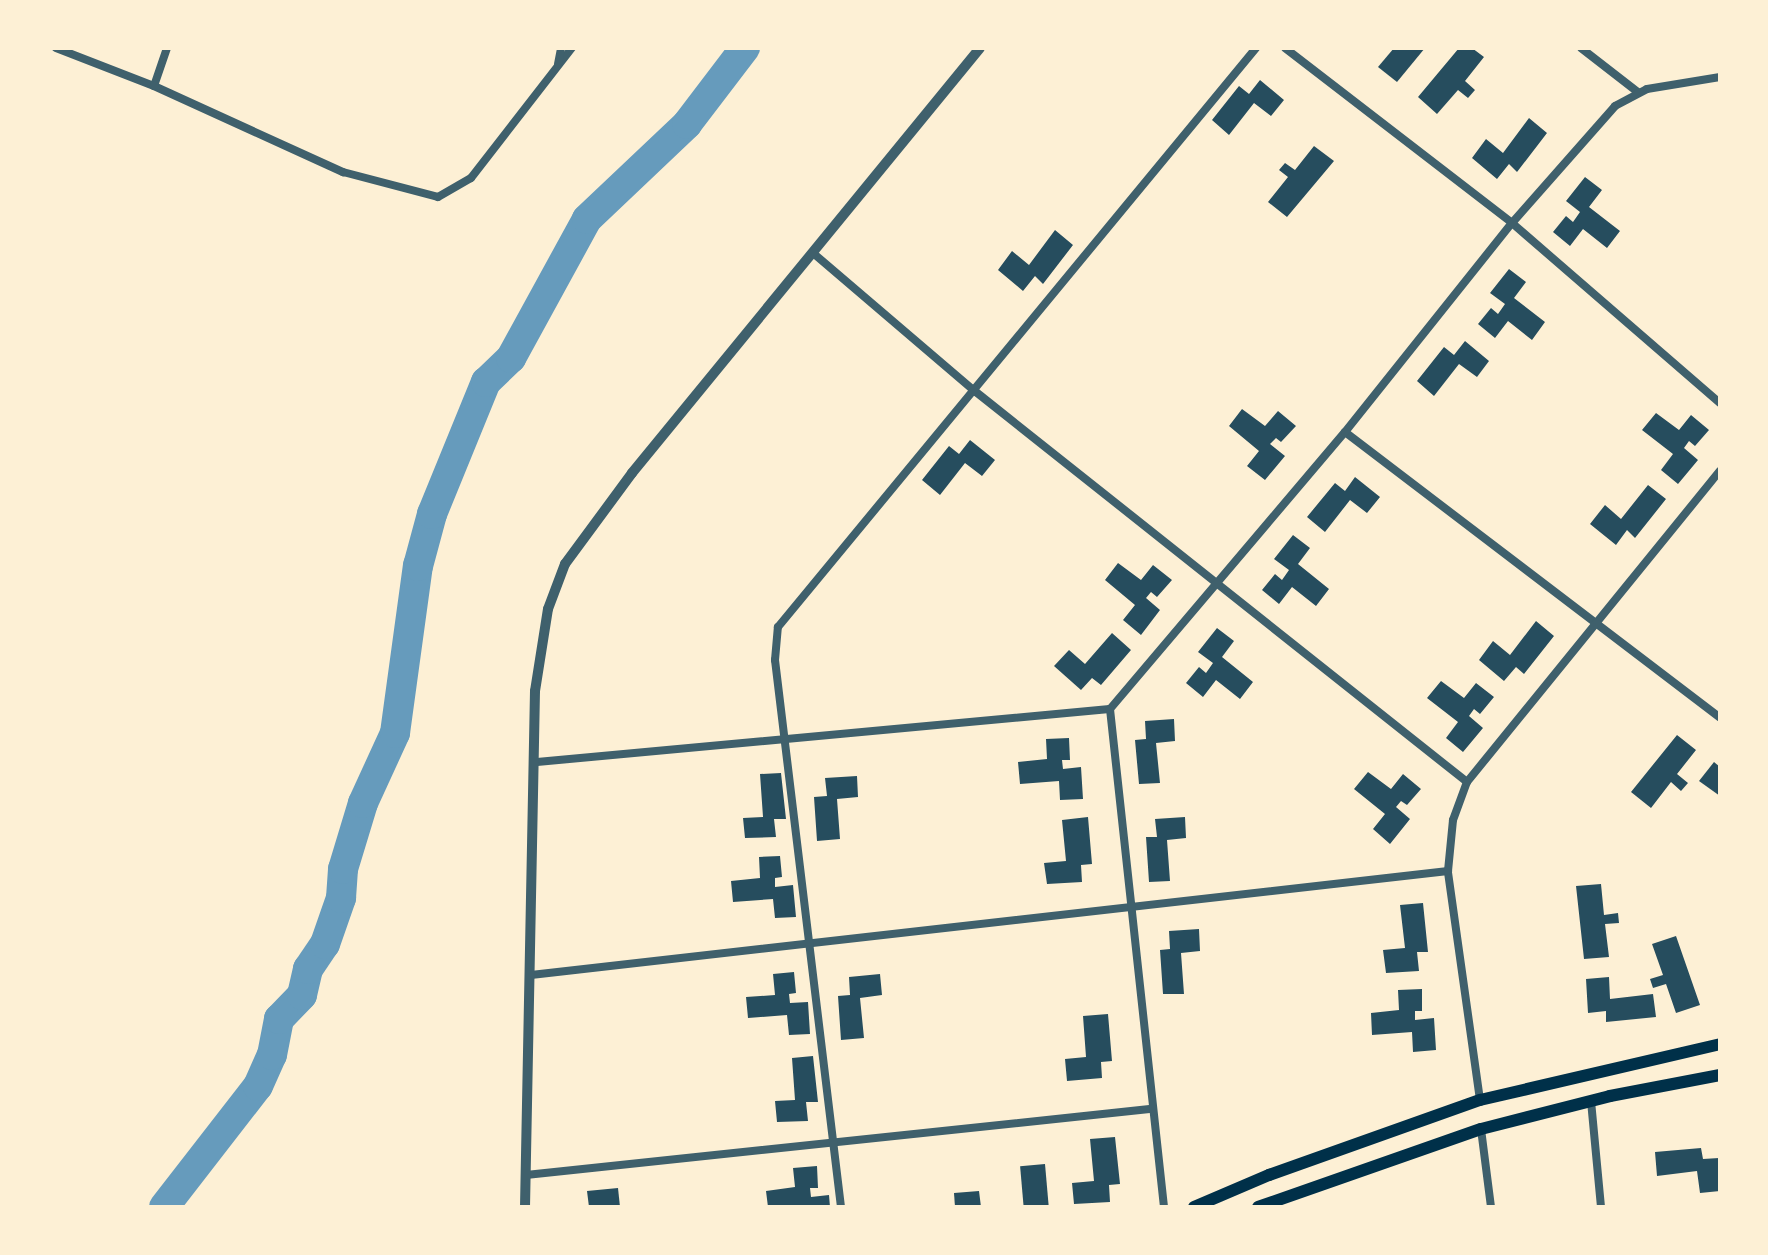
<!DOCTYPE html>
<html>
<head>
<meta charset="utf-8">
<style>
	body { margin:0 }
	#map { position:relative; width:1768px; height:1255px; overflow:hidden; background:#fdf0d5; font-family:Signika,sans-serif }
	div>[style] { position:absolute }
	.river>* { height:30px; margin:-15px; padding:0 15px; transform-origin:15px; border-radius:15px; background:#669bbc }
	.building>* { inset:0; background:#264d5e; transform-origin:0 0 }
	.minor>* { height:8px; margin:-4px; padding:0 4px; transform-origin:4px; border-radius:4px; background:#3f606c }
	.tertiary>* { height:10px; margin:-5px; padding:0 5px; transform-origin:5px; border-radius:5px; background:#3f606c }
	.primary>* { height:12px; margin:-6px; padding:0 6px; transform-origin:6px; border-radius:6px; background:#003049 }
	span { translate:-50% -50%; white-space:nowrap; text-align:center; line-height:1.15; -webkit-text-stroke:8px #fdf0d5; paint-order:stroke }
	.frame { position:absolute; inset:0; border:50px solid #fdf0d5; pointer-events:none }
</style>
</head>
<body>
<div id="map">
	<div class="river">
		<i style="left:164px;top:1207px;width:153px;rotate:-52.2deg"></i>
		<i style="left:258px;top:1086px;width:34px;rotate:-66deg"></i>
		<i style="left:272px;top:1055px;width:37px;rotate:-79deg"></i>
		<i style="left:279px;top:1019px;width:33px;rotate:-46deg"></i>
		<i style="left:302px;top:995px;width:27px;rotate:-77deg"></i>
		<i style="left:308px;top:969px;width:30px;rotate:-56deg"></i>
		<i style="left:325px;top:944px;width:49px;rotate:-70.8deg"></i>
		<i style="left:341px;top:898px;width:29px;rotate:-86deg"></i>
		<i style="left:343px;top:869px;width:69px;rotate:-73.1deg"></i>
		<i style="left:363px;top:803px;width:77px;rotate:-65.4deg"></i>
		<i style="left:395px;top:733px;width:169px;rotate:-82.2deg"></i>
		<i style="left:418px;top:566px;width:54px;rotate:-74.9deg"></i>
		<i style="left:432px;top:514px;width:143px;rotate:-67.8deg"></i>
		<i style="left:486px;top:382px;width:35px;rotate:-44deg"></i>
		<i style="left:511px;top:358px;width:158px;rotate:-61.3deg"></i>
		<i style="left:587px;top:219px;width:138px;rotate:-43.5deg"></i>
		<i style="left:687px;top:124px;width:96px;rotate:-52.7deg"></i>
	</div>
	<div class="building">
		<i style="clip-path:polygon(1394px 48px,1425px 48px,1397px 82px,1378px 67px)"></i>
		<i style="clip-path:polygon(1459px 48px,1472px 48px,1484px 57px,1465px 81px,1475px 90px,1468px 98px,1458px 90px,1437px 114px,1418px 97px)"></i>
		<i style="clip-path:polygon(1260px 80px,1284px 100px,1271px 116px,1254px 103px,1229px 135px,1212px 120px,1239px 86px,1249px 94px)"></i>
		<i style="clip-path:polygon(1529px 118px,1547px 133px,1517px 172px,1509px 164px,1497px 179px,1472px 158px,1486px 139px,1503px 153px)"></i>
		<i style="clip-path:polygon(1314px 146px,1334px 161px,1287px 217px,1268px 202px,1288px 177px,1279px 170px,1285px 163px,1295px 170px)"></i>
		<i style="clip-path:polygon(1585px 177px,1602px 190px,1589px 207px,1620px 231px,1607px 248px,1583px 229px,1570px 246px,1553px 232px,1566px 216px,1573px 222px,1580px 212px,1566px 201px)"></i>
		<i style="clip-path:polygon(1055px 230px,1073px 245px,1043px 284px,1035px 276px,1023px 291px,998px 270px,1012px 251px,1029px 265px)"></i>
		<i style="clip-path:polygon(1509px 269px,1526px 282px,1514px 298px,1545px 322px,1532px 340px,1508px 321px,1495px 338px,1478px 324px,1491px 308px,1498px 314px,1505px 304px,1490px 293px)"></i>
		<i style="clip-path:polygon(1465px 341px,1489px 361px,1477px 377px,1459px 364px,1434px 396px,1417px 381px,1444px 347px,1454px 355px)"></i>
		<i style="clip-path:polygon(1242px 409px,1265px 426px,1278px 411px,1296px 426px,1281px 442px,1276px 438px,1270px 444px,1285px 456px,1265px 480px,1247px 466px,1259px 451px,1229px 426px)"></i>
		<i style="clip-path:polygon(1656px 413px,1679px 430px,1691px 415px,1709px 430px,1695px 446px,1689px 441px,1684px 448px,1698px 460px,1678px 484px,1661px 470px,1673px 454px,1642px 430px)"></i>
		<i style="clip-path:polygon(970px 440px,995px 460px,982px 476px,965px 463px,940px 495px,922px 480px,949px 446px,959px 454px)"></i>
		<i style="clip-path:polygon(1355px 477px,1380px 497px,1367px 513px,1350px 500px,1325px 532px,1307px 517px,1335px 483px,1345px 491px)"></i>
		<i style="clip-path:polygon(1648px 485px,1666px 499px,1635px 538px,1627px 530px,1616px 545px,1590px 524px,1605px 505px,1621px 519px)"></i>
		<i style="clip-path:polygon(1293px 535px,1310px 548px,1298px 564px,1329px 589px,1316px 606px,1292px 587px,1279px 604px,1262px 590px,1275px 574px,1282px 580px,1289px 570px,1274px 559px)"></i>
		<i style="clip-path:polygon(1118px 563px,1141px 580px,1153px 565px,1172px 580px,1157px 597px,1151px 592px,1146px 598px,1160px 610px,1141px 635px,1123px 620px,1135px 605px,1105px 580px)"></i>
		<i style="clip-path:polygon(1536px 621px,1554px 636px,1524px 674px,1516px 667px,1504px 681px,1479px 660px,1493px 641px,1510px 655px)"></i>
		<i style="clip-path:polygon(1217px 628px,1234px 641px,1222px 657px,1253px 682px,1240px 699px,1216px 680px,1203px 697px,1186px 683px,1199px 667px,1206px 673px,1213px 663px,1198px 652px)"></i>
		<i style="clip-path:polygon(1112px 633px,1131px 650px,1101px 685px,1092px 678px,1081px 690px,1054px 666px,1069px 650px,1085px 664px)"></i>
		<i style="clip-path:polygon(1441px 681px,1464px 698px,1476px 683px,1494px 697px,1480px 714px,1474px 709px,1469px 716px,1483px 728px,1463px 752px,1446px 738px,1458px 722px,1427px 698px)"></i>
		<i style="clip-path:polygon(1174px 719px,1175px 741px,1156px 743px,1160px 783px,1139px 784px,1135px 740px,1146px 739px,1145px 721px)"></i>
		<i style="clip-path:polygon(1677px 735px,1696px 750px,1677px 774px,1688px 783px,1681px 791px,1671px 782px,1651px 808px,1631px 792px)"></i>
		<i style="clip-path:polygon(1069px 738px,1070px 760px,1062px 760px,1063px 769px,1081px 767px,1083px 799px,1060px 800px,1059px 781px,1020px 784px,1018px 762px,1047px 759px,1046px 739px)"></i>
		<i style="clip-path:polygon(1714px 762px,1720px 767px,1720px 796px,1699px 781px)"></i>
		<i style="clip-path:polygon(1368px 772px,1391px 789px,1403px 774px,1421px 789px,1407px 805px,1401px 801px,1396px 807px,1410px 819px,1390px 844px,1373px 829px,1385px 814px,1354px 789px)"></i>
		<i style="clip-path:polygon(781px 773px,786px 819px,774px 819px,776px 837px,745px 838px,743px 818px,763px 817px,760px 774px)"></i>
		<i style="clip-path:polygon(857px 776px,858px 797px,837px 799px,840px 839px,817px 841px,814px 797px,827px 796px,825px 778px)"></i>
		<i style="clip-path:polygon(1088px 817px,1092px 864px,1081px 865px,1082px 882px,1047px 884px,1044px 863px,1066px 861px,1062px 820px)"></i>
		<i style="clip-path:polygon(1185px 817px,1186px 838px,1167px 840px,1170px 881px,1149px 882px,1146px 837px,1157px 837px,1155px 819px)"></i>
		<i style="clip-path:polygon(780px 856px,782px 877px,775px 878px,775px 887px,793px 885px,796px 917px,775px 918px,773px 899px,733px 902px,731px 881px,760px 878px,759px 857px)"></i>
		<i style="clip-path:polygon(1601px 884px,1604px 915px,1618px 913px,1619px 923px,1605px 924px,1609px 957px,1584px 959px,1576px 886px)"></i>
		<i style="clip-path:polygon(1423px 903px,1428px 952px,1417px 952px,1419px 971px,1386px 973px,1383px 950px,1405px 948px,1400px 905px)"></i>
		<i style="clip-path:polygon(1199px 929px,1200px 951px,1181px 953px,1184px 994px,1163px 994px,1160px 950px,1170px 949px,1169px 931px)"></i>
		<i style="clip-path:polygon(1676px 936px,1700px 1005px,1676px 1013px,1666px 984px,1653px 988px,1650px 979px,1663px 975px,1652px 944px)"></i>
		<i style="clip-path:polygon(794px 972px,796px 993px,789px 994px,790px 1003px,808px 1002px,810px 1034px,789px 1035px,787px 1015px,748px 1018px,746px 997px,775px 995px,773px 974px)"></i>
		<i style="clip-path:polygon(880px 974px,882px 995px,860px 998px,864px 1038px,841px 1040px,838px 996px,850px 995px,849px 977px)"></i>
		<i style="clip-path:polygon(1609px 977px,1610px 999px,1653px 994px,1656px 1017px,1606px 1022px,1606px 1011px,1588px 1013px,1586px 979px)"></i>
		<i style="clip-path:polygon(1422px 989px,1422px 1011px,1415px 1011px,1415px 1020px,1434px 1018px,1436px 1050px,1413px 1052px,1412px 1032px,1372px 1035px,1371px 1013px,1399px 1010px,1398px 990px)"></i>
		<i style="clip-path:polygon(1108px 1014px,1112px 1061px,1101px 1062px,1102px 1078px,1067px 1081px,1065px 1059px,1086px 1057px,1083px 1016px)"></i>
		<i style="clip-path:polygon(813px 1056px,818px 1102px,806px 1102px,808px 1121px,777px 1122px,775px 1101px,795px 1100px,792px 1058px)"></i>
		<i style="clip-path:polygon(1115px 1137px,1120px 1184px,1109px 1185px,1110px 1202px,1074px 1204px,1072px 1183px,1094px 1181px,1090px 1139px)"></i>
		<i style="clip-path:polygon(1701px 1148px,1703px 1159px,1719px 1158px,1720px 1191px,1700px 1193px,1697px 1171px,1657px 1176px,1655px 1152px)"></i>
		<i style="left:1045px;top:1164px;width:43px;height:25px;rotate:85deg"></i>
		<i style="clip-path:polygon(817px 1166px,818px 1188px,810px 1188px,811px 1197px,829px 1195px,830px 1207px,768px 1207px,766px 1191px,795px 1187px,793px 1168px)"></i>
		<i style="clip-path:polygon(618px 1188px,620px 1207px,589px 1207px,587px 1191px)"></i>
		<i style="clip-path:polygon(979px 1191px,981px 1207px,955px 1207px,954px 1193px)"></i>
	</div>
	<div class="minor">
		<i style="left:56px;top:48px;width:105px;rotate:21.2deg"></i>
		<i style="left:154px;top:86px;width:208px;rotate:24.5deg"></i>
		<i style="left:343px;top:172px;width:98px;rotate:14.7deg"></i>
		<i style="left:438px;top:197px;width:38px;rotate:-30deg"></i>
		<i style="left:471px;top:178px;width:165px;rotate:-52.2deg"></i>
		<i style="left:1285px;top:48px;width:287px;rotate:37.6deg"></i>
		<i style="left:1512px;top:223px;width:275px;rotate:40.9deg"></i>
		<i style="left:1581px;top:48px;width:73px;rotate:37.8deg"></i>
		<i style="left:558px;top:64px;width:16px;rotate:-79deg"></i>
		<i style="left:154px;top:86px;width:40px;rotate:-71.1deg"></i>
		<i style="left:813px;top:253px;width:214px;rotate:40.5deg"></i>
		<i style="left:976px;top:392px;width:627px;rotate:38.46deg"></i>
		<i style="left:1345px;top:432px;width:472px;rotate:37.3deg"></i>
		<i style="left:537px;top:762px;width:575px;rotate:-5.28deg"></i>
		<i style="left:531px;top:975px;width:923px;rotate:-6.47deg"></i>
		<i style="left:1480px;top:1100px;width:231px;rotate:-98deg"></i>
		<i style="left:1448px;top:871px;width:51px;rotate:-84.4deg"></i>
		<i style="left:1453px;top:820px;width:40px;rotate:-69.8deg"></i>
		<i style="left:1467px;top:782px;width:401px;rotate:-50.9deg"></i>
		<i style="left:1591px;top:1101px;width:106px;rotate:84.6deg"></i>
		<i style="left:1481px;top:1129px;width:79px;rotate:82.7deg"></i>
		<i style="left:526px;top:1175px;width:627px;rotate:-6.04deg"></i>
		<i style="left:841px;top:1207px;width:551px;rotate:-96.88deg"></i>
		<i style="left:775px;top:660px;width:33px;rotate:-85deg"></i>
		<i style="left:778px;top:627px;width:751px;rotate:-50.46deg"></i>
		<i style="left:1164px;top:1207px;width:501px;rotate:-96.19deg"></i>
		<i style="left:1110px;top:709px;width:363px;rotate:-49.7deg"></i>
		<i style="left:1345px;top:432px;width:268px;rotate:-51.4deg"></i>
		<i style="left:1512px;top:223px;width:156px;rotate:-48.6deg"></i>
		<i style="left:1615px;top:106px;width:36px;rotate:-28deg"></i>
		<i style="left:1647px;top:89px;width:74px;rotate:-9.3deg"></i>
	</div>
	<div class="tertiary">
		<i style="left:525px;top:1207px;width:516px;rotate:-88.89deg"></i>
		<i style="left:535px;top:691px;width:83px;rotate:-81deg"></i>
		<i style="left:548px;top:609px;width:48px;rotate:-69.3deg"></i>
		<i style="left:565px;top:564px;width:113px;rotate:-53.6deg"></i>
		<i style="left:632px;top:473px;width:549px;rotate:-50.69deg"></i>
	</div>
	<div class="primary">
		<i style="left:1194px;top:1207px;width:82px;rotate:-23.1deg"></i>
		<i style="left:1269px;top:1175px;width:224px;rotate:-19.6deg"></i>
		<i style="left:1480px;top:1100px;width:246px;rotate:-13.1deg"></i>
		<i style="left:1258px;top:1207px;width:236px;rotate:-19.3deg"></i>
		<i style="left:1481px;top:1129px;width:133px;rotate:-14.3deg"></i>
		<i style="left:1610px;top:1096px;width:112px;rotate:-10.8deg"></i>
	</div>
	<div class="frame"></div>
</div>
</body>
</html>
